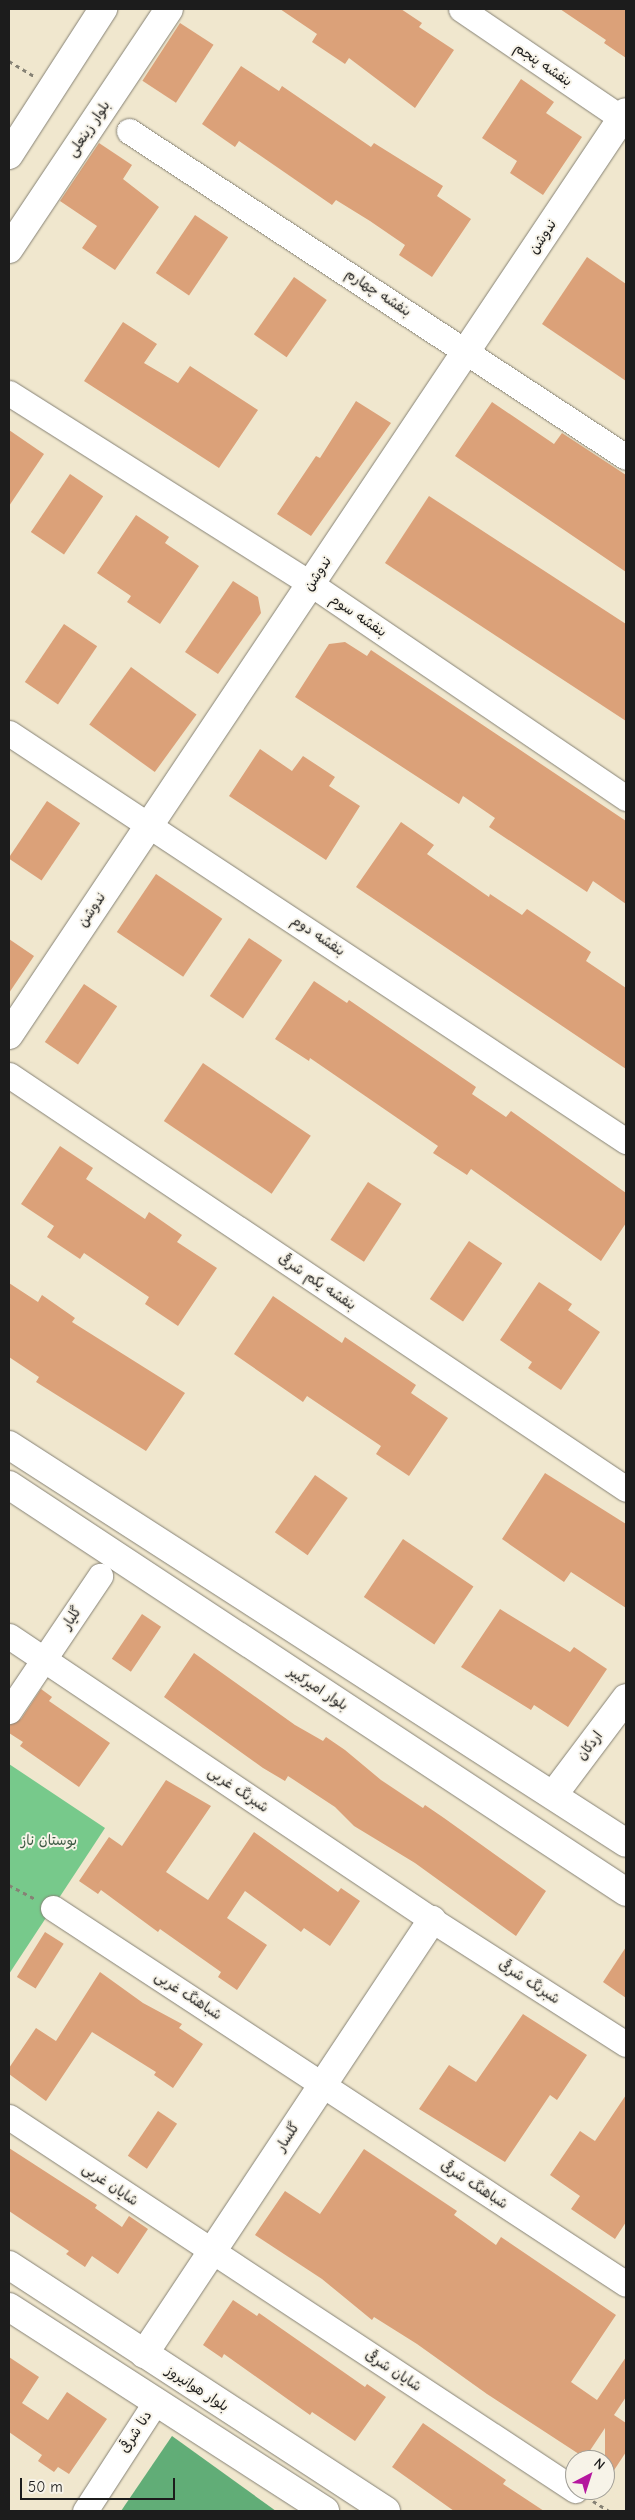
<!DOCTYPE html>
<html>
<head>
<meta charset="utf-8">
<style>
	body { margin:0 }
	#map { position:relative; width:635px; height:2520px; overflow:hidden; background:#f0e7ce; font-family:"Comic Neue","Playpen Sans Arabic",sans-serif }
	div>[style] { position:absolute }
	.green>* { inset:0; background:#77c98b }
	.forest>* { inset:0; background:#61ad77 }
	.building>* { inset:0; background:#dba179; transform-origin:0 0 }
	.path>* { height:3px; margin-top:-1.5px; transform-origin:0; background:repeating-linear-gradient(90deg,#868275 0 4px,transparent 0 8px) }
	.roads { filter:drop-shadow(0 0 1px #868275) drop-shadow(0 0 1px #868275) }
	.minor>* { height:25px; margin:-12.5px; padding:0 12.5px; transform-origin:12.5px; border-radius:12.5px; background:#fff }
	.tertiary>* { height:28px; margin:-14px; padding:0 14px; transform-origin:14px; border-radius:14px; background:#fff }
	.secondary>* { height:28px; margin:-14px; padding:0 14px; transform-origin:14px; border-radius:14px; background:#fff }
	span { translate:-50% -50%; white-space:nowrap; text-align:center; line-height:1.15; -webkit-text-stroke:4px #f7f3e8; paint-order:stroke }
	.street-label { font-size:14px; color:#1c1c1c }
	.park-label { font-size:14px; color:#3c5943 }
	.frame { position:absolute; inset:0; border:10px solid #1c1c1c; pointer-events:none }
	.north { position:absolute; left:565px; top:2450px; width:50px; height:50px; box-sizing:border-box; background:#f7f3e8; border:1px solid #9f9d96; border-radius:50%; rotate:40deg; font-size:14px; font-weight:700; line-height:20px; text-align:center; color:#1c1c1c }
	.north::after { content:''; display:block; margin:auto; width:18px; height:22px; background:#b5179e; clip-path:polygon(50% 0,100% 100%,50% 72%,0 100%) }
	.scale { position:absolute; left:20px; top:2478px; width:155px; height:22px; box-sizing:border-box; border:2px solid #1c1c1c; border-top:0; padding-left:6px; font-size:15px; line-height:18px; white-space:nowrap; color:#1c1c1c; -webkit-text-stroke:4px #f7f3e8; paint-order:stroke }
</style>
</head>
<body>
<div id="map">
	<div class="green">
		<i style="clip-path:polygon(9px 1764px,105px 1828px,9px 1974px)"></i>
	</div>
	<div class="forest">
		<i style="clip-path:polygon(172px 2436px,276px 2511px,121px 2511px)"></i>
	</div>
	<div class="building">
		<i style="clip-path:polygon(280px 9px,401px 9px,422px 23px,419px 27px,454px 50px,415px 108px,349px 58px,345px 64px,312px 42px,317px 34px)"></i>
		<i style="clip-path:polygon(560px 9px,626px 9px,626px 58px,604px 43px,606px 40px)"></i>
		<i style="left:180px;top:23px;width:40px;height:69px;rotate:33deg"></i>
		<i style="clip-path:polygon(241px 66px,279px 91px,282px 86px,371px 147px,374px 143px,443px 186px,437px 196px,471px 219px,432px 277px,399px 255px,405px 245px,370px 221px,336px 200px,332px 205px,239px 141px,235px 147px,202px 124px)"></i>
		<i style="clip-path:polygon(521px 79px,554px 102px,546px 113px,582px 137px,543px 195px,510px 173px,517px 161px,482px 138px)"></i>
		<i style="clip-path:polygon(99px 143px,132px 165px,123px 179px,159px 207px,115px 270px,82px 248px,97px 226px,60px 201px)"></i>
		<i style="left:195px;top:215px;width:40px;height:70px;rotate:34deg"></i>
		<i style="clip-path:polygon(587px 257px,626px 284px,626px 381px,542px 324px)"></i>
		<i style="left:294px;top:277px;width:40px;height:70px;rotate:35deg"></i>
		<i style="clip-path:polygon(123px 322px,157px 344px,144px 363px,178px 383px,190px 366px,258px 410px,219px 468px,84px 381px)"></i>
		<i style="clip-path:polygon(356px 401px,391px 423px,311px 536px,277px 514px,316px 456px,320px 458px)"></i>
		<i style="clip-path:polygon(492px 402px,554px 444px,562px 433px,626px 475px,626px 572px,455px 456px)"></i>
		<i style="clip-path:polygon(9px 430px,44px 454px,9px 506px)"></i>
		<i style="left:70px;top:474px;width:40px;height:70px;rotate:34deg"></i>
		<i style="clip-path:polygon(429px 496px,626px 624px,626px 721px,385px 563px)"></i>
		<i style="clip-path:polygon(136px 515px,169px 537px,165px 543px,199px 566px,160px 624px,127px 602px,131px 596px,97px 573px)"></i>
		<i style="clip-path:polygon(233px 581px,258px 597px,261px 613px,218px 674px,185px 652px)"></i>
		<i style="left:64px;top:624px;width:40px;height:70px;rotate:34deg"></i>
		<i style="clip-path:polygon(345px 642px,367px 656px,371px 650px,626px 821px,626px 904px,593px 881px,587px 892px,489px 827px,495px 818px,463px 796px,459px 804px,295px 697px,329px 644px)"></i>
		<i style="left:131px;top:667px;width:81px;height:71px;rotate:36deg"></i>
		<i style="clip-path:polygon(260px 749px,292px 771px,303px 756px,335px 777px,329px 786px,360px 806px,326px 860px,229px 796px)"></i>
		<i style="left:47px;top:801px;width:40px;height:69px;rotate:34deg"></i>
		<i style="clip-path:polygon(401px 822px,434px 845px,427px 854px,489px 897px,490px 894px,522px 915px,527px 909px,560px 931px,591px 952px,586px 961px,626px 988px,626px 1069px,356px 887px)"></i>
		<i style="left:156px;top:874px;width:80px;height:70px;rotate:34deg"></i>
		<i style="left:249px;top:938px;width:40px;height:70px;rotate:34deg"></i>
		<i style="clip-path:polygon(9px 939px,34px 956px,9px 993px)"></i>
		<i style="clip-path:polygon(314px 981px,347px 1003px,349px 1000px,476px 1087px,472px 1094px,506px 1117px,511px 1111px,626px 1193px,626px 1223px,601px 1261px,471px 1169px,467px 1175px,433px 1153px,438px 1146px,310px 1058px,309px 1061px,275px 1039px)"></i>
		<i style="left:84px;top:984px;width:40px;height:70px;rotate:34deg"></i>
		<i style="left:203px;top:1063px;width:130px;height:70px;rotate:34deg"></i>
		<i style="clip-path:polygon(60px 1146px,93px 1168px,86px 1179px,145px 1219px,149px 1212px,182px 1235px,177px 1242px,217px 1268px,178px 1326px,145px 1304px,149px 1297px,84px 1253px,80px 1259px,47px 1237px,54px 1226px,21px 1204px)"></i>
		<i style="left:368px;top:1182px;width:40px;height:69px;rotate:33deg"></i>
		<i style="left:469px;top:1241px;width:40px;height:70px;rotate:34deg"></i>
		<i style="clip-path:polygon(539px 1282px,572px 1304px,568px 1310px,600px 1332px,561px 1390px,528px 1368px,532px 1362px,500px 1340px)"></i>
		<i style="clip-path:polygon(9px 1283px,38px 1302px,42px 1295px,75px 1318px,72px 1322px,185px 1393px,146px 1451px,36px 1382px,39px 1377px,9px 1357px)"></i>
		<i style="clip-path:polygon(273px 1296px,342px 1343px,345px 1337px,416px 1385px,411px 1393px,448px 1418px,409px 1476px,376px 1454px,381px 1446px,307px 1396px,303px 1402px,234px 1354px)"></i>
		<i style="clip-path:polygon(545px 1473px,626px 1524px,626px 1608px,571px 1572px,564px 1582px,502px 1539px)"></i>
		<i style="left:315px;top:1475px;width:40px;height:70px;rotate:35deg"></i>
		<i style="left:403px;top:1539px;width:85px;height:70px;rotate:34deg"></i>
		<i style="clip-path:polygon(500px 1609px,570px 1652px,574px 1647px,607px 1669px,568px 1727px,534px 1705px,531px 1710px,461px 1667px)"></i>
		<i style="left:142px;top:1614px;width:23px;height:54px;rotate:34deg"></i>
		<i style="clip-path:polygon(194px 1653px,295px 1725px,323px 1741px,326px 1737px,345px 1750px,381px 1780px,423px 1808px,425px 1805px,444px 1818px,546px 1891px,516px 1936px,415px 1863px,354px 1826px,335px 1807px,288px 1776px,285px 1781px,263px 1768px,164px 1697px)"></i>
		<i style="clip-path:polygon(41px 1689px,52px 1697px,49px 1701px,110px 1743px,79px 1787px,20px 1746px,23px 1742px,9px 1733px,9px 1725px,21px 1719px)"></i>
		<i style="clip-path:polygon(166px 1780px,211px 1806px,166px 1872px,208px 1900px,254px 1832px,338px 1892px,341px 1888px,360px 1901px,330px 1946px,304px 1928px,301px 1932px,245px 1891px,227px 1918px,267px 1945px,237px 1990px,218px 1977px,221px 1972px,160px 1929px,158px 1932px,101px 1890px,98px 1894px,79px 1881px,109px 1837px,122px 1846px)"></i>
		<i style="left:45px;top:1932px;width:22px;height:53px;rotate:32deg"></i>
		<i style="clip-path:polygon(626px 1947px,626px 1998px,603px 1982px)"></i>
		<i style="clip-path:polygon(100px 1972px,143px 2003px,182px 2024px,179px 2028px,203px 2044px,173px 2088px,154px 2075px,156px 2072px,92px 2032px,46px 2101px,9px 2074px,9px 2068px,36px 2028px,56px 2041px)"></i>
		<i style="clip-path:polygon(523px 2014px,587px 2055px,557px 2100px,550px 2095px,505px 2162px,419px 2109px,449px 2065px,476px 2082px)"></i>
		<i style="clip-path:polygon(626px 2095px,626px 2222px,615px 2239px,571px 2209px,580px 2196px,550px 2175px,580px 2131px,595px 2141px)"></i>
		<i style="left:158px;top:2111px;width:23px;height:54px;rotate:34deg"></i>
		<i style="clip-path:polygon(9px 2148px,97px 2205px,95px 2208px,122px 2227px,129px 2216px,148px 2229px,118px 2274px,92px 2256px,85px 2267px,66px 2254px,69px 2251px,9px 2211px)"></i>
		<i style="clip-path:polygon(364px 2149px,457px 2211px,454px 2215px,496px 2245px,501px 2237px,616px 2315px,571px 2382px,597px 2400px,626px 2357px,626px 2397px,614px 2415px,626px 2423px,626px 2452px,605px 2484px,605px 2428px,585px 2458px,487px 2394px,417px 2344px,374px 2317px,372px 2320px,322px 2279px,255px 2235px,285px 2191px,320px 2214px)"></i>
		<i style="clip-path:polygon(233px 2300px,257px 2316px,259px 2313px,365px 2387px,367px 2384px,386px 2397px,355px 2441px,312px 2412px,310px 2415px,224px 2354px,222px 2358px,203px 2345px)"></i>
		<i style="clip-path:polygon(9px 2357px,39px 2377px,22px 2403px,48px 2420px,67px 2392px,107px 2419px,69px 2474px,58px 2467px,54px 2472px,38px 2461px,42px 2455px,9px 2432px)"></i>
		<i style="clip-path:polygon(423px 2423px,506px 2480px,503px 2484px,544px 2511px,454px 2511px,392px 2467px)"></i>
	</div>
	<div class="path">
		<i style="left:9px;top:61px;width:29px;rotate:31deg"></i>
		<i style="left:9px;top:1885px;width:30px;rotate:28deg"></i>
		<i style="left:593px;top:2501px;width:19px;rotate:32deg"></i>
	</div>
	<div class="roads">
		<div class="minor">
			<i style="left:461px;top:9px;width:199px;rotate:34.2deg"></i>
			<i style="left:129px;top:131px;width:594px;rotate:33.26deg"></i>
			<i style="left:9px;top:393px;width:357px;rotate:32.3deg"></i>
			<i style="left:311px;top:584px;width:381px;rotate:34.2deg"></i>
			<i style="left:9px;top:733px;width:740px;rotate:33.48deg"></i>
			<i style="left:9px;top:1075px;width:743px;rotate:33.86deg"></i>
			<i style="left:9px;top:1636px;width:509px;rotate:33.88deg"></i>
			<i style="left:432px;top:1920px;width:230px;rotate:32.6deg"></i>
			<i style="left:9px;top:1711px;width:163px;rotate:-56deg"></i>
			<i style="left:53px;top:1908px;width:685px;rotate:33.27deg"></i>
			<i style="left:9px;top:2117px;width:678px;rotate:33.39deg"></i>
			<i style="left:85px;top:2511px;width:129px;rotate:-57.1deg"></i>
		</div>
		<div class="tertiary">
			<i style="left:9px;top:1035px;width:1110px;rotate:-56.24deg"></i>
			<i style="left:554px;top:1794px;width:120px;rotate:-53.1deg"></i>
			<i style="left:144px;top:2354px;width:521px;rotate:-56.43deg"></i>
		</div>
		<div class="secondary">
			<i style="left:9px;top:155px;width:174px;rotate:-57.2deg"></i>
			<i style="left:9px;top:249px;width:288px;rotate:-56.3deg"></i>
			<i style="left:9px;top:1445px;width:734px;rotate:32.82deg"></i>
			<i style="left:9px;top:1485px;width:739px;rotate:33.41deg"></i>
			<i style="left:9px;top:2265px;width:450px;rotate:33.1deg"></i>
			<i style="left:9px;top:2307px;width:376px;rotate:32.8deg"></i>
		</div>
	</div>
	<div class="street-label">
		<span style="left:543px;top:65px;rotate:34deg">بنفشه پنجم</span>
		<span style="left:89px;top:129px;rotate:-56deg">بلوار زینعلی</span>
		<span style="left:543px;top:237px;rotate:-56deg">ندوشن</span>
		<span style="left:378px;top:293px;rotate:33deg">بنفشه چهارم</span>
		<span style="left:318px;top:574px;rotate:-56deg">ندوشن</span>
		<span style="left:358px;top:616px;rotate:34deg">بنفشه سوم</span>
		<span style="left:92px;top:910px;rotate:-56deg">ندوشن</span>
		<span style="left:318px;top:936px;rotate:34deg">بنفشه دوم</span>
		<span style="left:317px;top:1282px;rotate:34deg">بنفشه یکم شرقی</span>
		<span style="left:72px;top:1618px;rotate:-56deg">گلیار</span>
		<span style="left:318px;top:1689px;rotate:33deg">بلوار امیرکبیر</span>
		<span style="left:590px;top:1746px;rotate:-53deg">اردکان</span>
		<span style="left:238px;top:1790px;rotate:34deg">شبرنگ غربی</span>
		<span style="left:529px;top:1982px;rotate:33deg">شبرنگ شرقی</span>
		<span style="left:188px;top:1996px;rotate:33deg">شباهنگ غربی</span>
		<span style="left:288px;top:2137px;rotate:-57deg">گلسار</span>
		<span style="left:110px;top:2185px;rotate:34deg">شایان غربی</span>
		<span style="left:474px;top:2185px;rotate:33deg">شباهنگ شرقی</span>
		<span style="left:393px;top:2371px;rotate:33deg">شایان شرقی</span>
		<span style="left:197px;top:2389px;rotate:33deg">بلوار هوانیروز</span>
		<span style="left:136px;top:2432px;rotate:-57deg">دنا شرقی</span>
	</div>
	<div class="park-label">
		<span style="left:49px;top:1841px">بوستان ناز</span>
	</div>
	<div class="frame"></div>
	<div class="north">N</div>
	<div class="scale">50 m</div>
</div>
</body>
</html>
